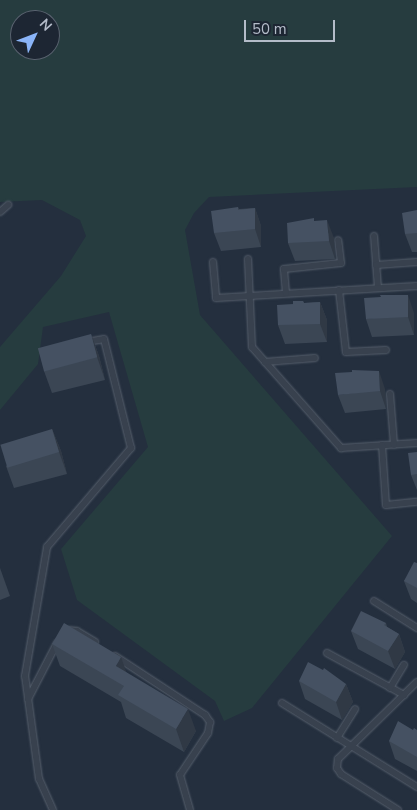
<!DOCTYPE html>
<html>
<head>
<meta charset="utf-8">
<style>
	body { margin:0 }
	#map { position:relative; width:417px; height:810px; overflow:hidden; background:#242f3e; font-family:"Nunito Sans",sans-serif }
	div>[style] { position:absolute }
	.green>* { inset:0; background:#263c3f }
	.roads { filter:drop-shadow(0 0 1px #565f6c) drop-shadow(0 0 1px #565f6c) }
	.service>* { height:6px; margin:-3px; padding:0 3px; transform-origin:3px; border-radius:3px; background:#38414e }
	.wall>* { inset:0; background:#3b4654 }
	.shaded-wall>* { inset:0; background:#303945 }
	.building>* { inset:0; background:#455162; transform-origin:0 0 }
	span { translate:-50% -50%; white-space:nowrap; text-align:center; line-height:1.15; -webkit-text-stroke:5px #1d2633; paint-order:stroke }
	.north { position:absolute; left:10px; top:10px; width:50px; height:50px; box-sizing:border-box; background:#1d2633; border:1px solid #59626f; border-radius:50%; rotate:47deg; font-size:14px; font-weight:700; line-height:20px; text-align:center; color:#b4bcc9 }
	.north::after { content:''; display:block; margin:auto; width:18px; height:22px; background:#8ab4f8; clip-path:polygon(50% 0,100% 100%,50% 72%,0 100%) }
	.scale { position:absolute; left:244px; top:20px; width:91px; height:22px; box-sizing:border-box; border:2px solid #b4bcc9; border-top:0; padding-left:6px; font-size:15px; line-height:18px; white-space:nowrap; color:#b4bcc9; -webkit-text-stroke:4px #1d2633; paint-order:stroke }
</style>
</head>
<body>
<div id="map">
	<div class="green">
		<i style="clip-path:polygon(evenodd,0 0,417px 0,417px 187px,209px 197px,194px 213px,185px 230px,200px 315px,392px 536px,252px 708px,224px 721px,215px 701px,77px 600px,61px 549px,148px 447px,109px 312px,43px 327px,38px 364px,0 410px,0 347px,61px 276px,86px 236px,80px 220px,42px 200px,0 202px,0 0,20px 20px,50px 20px,50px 50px,20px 50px,20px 20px)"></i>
	</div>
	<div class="roads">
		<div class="service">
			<i style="left:0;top:212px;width:11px;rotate:-41deg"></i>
			<i style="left:374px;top:236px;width:52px;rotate:85.6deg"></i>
			<i style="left:248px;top:259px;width:88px;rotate:87.4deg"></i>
			<i style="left:252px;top:347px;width:135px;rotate:48.6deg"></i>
			<i style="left:341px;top:448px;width:76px;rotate:-3.8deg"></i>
			<i style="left:213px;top:262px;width:36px;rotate:85deg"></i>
			<i style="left:216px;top:298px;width:201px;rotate:-3.4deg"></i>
			<i style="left:376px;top:265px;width:41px;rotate:-4.2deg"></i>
			<i style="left:339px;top:290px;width:62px;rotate:83.6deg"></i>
			<i style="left:346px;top:352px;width:40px;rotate:-2.9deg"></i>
			<i style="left:286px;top:293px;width:24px;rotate:-95deg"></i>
			<i style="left:284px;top:269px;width:57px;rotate:-6deg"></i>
			<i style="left:341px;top:263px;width:23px;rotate:-97deg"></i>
			<i style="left:265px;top:362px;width:50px;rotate:-4.6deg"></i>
			<i style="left:390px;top:394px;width:51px;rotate:85.5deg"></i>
			<i style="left:382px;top:445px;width:60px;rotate:86.2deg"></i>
			<i style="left:386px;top:505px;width:31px;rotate:-6deg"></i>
			<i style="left:374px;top:601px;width:51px;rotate:32.1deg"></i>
			<i style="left:68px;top:630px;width:9px;rotate:6deg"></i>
			<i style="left:77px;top:631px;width:21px;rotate:31deg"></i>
			<i style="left:327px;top:653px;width:88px;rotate:28.6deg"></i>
			<i style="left:115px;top:656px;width:108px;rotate:33.2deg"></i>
			<i style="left:205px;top:715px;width:9px;rotate:54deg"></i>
			<i style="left:210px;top:722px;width:11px;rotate:100deg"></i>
			<i style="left:208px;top:733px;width:50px;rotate:123.7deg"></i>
			<i style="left:180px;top:775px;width:36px;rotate:74deg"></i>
			<i style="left:390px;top:688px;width:27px;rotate:-59deg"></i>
			<i style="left:28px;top:699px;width:63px;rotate:-62.6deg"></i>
			<i style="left:282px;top:703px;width:159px;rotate:31.9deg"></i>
			<i style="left:337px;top:738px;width:34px;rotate:-58deg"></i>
			<i style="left:53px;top:810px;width:34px;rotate:-114deg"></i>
			<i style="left:39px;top:779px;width:104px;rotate:-97.7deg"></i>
			<i style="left:25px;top:676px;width:131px;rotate:-80.3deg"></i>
			<i style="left:47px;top:547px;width:130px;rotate:-49.7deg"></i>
			<i style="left:131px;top:448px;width:112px;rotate:-103.9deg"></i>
			<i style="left:104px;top:339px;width:17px;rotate:170deg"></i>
			<i style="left:398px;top:810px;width:67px;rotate:-147.7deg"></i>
			<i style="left:341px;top:774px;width:7px;rotate:-124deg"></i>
			<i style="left:337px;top:768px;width:9px;rotate:-84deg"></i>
			<i style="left:338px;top:759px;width:110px;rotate:-44.3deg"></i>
		</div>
	</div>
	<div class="wall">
		<i style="clip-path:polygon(238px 207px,239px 209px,255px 208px,261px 226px,261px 247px,221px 251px,214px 233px)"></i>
		<i style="clip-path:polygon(417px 210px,417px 252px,412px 252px,405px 234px)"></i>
		<i style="clip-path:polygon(315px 221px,334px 238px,335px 259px,295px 261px,288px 243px)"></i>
		<i style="clip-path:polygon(303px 301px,304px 303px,320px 302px,327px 320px,327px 342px,285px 344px,278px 325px,293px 304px)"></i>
		<i style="clip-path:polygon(414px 313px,414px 335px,372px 337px,366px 319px)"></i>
		<i style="clip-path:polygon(91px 334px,99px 356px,105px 380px,52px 393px,44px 371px)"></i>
		<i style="clip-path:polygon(385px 389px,386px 409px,345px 413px,338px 395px)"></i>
		<i style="clip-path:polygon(52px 429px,61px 451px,67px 474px,14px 488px,6px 466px)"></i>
		<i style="clip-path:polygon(417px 452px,417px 490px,411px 475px)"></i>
		<i style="clip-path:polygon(417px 563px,417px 603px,411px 599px,404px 581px)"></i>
		<i style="clip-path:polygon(0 568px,10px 596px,0 600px)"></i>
		<i style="clip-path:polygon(386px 623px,387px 627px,399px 634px,405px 652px,395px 669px,358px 649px,351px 631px)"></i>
		<i style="clip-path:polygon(52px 644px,127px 673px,196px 731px,184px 752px,126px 718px,121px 702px,60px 666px)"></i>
		<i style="clip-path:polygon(299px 681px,346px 684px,353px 702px,342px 720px,305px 699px)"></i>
		<i style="clip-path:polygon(413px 730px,417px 730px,417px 771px,395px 759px,389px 741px)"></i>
	</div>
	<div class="shaded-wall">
		<i style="clip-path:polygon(255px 208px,261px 226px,261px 247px,255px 229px)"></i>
		<i style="clip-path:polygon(327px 220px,334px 238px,335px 259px,329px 241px)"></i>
		<i style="clip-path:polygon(408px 295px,414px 313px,414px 335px,408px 317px)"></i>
		<i style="clip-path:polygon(320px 302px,327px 320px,327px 342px,320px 324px)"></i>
		<i style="clip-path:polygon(91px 334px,99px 356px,105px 380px,97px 357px)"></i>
		<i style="clip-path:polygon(379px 371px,385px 389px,386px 409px,380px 391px)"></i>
		<i style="clip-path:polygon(52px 429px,61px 451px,67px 474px,59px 452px)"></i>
		<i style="clip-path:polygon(399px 634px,405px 652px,395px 669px,388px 651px)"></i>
		<i style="clip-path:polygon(121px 657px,129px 680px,116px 666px)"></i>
		<i style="clip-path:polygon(346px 684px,353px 702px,342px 720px,336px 702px)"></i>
		<i style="clip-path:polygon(188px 709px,196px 731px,184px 752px,176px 729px)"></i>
	</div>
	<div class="building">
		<i style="clip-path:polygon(238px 207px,238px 210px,255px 208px,255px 229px,214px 233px,211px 211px)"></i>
		<i style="clip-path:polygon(417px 210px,417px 233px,405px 234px,402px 213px)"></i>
		<i style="clip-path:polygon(314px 218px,314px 221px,327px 220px,329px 241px,288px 243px,287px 223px)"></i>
		<i style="clip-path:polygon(380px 295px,408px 295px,408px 317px,366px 319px,364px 298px,381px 297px)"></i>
		<i style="clip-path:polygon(293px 301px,303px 301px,304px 303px,320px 302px,320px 324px,278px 325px,277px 305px,293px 304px)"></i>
		<i style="left:91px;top:334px;width:24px;height:55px;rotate:75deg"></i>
		<i style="clip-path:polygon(352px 370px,379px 371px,380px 391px,338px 395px,335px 373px,352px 372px)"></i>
		<i style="left:52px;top:429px;width:24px;height:54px;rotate:73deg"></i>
		<i style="clip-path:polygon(417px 452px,417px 474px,411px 475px,408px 453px)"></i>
		<i style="clip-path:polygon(414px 562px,417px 563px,417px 588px,404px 581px)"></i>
		<i style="clip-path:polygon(361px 611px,386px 623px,384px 625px,399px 634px,388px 651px,351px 631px)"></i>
		<i style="clip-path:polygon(64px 623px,121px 657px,116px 666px,188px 709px,176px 729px,118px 695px,124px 686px,52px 644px)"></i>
		<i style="clip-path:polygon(308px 662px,323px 670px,324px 668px,346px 684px,336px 702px,299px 681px)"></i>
		<i style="clip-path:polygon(398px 721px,413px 730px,414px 728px,417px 730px,417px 757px,389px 741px)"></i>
	</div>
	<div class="north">N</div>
	<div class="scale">50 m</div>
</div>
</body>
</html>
